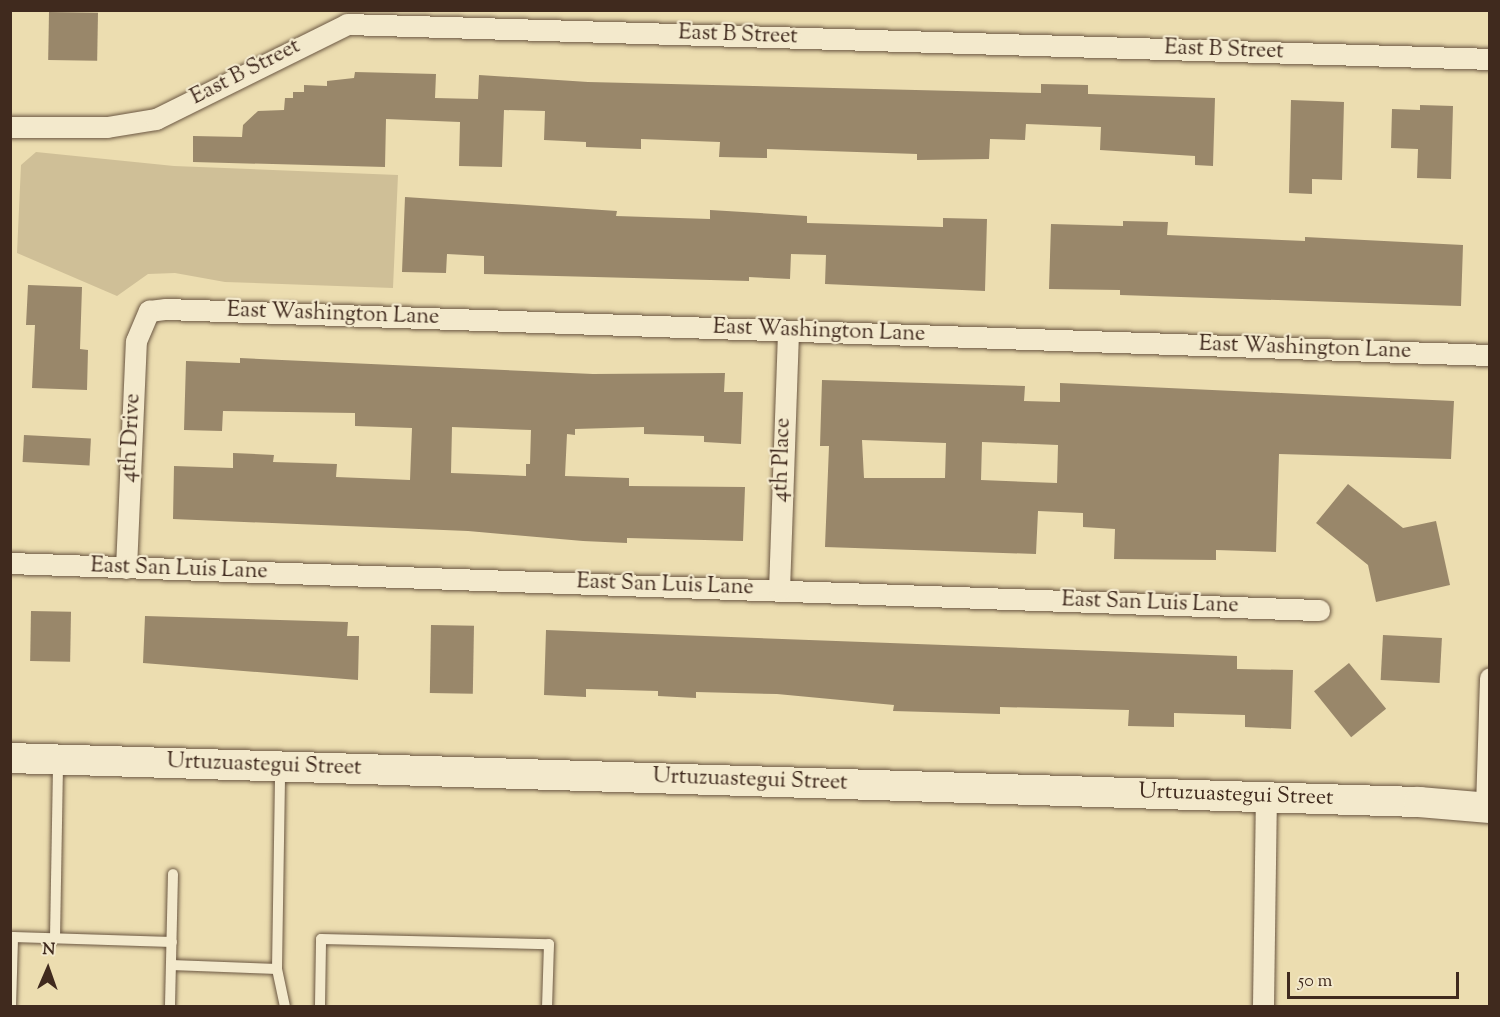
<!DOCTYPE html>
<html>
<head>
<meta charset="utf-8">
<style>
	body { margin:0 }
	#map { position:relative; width:1500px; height:1017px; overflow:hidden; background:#ecddb0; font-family:"Sorts Mill Goudy",serif }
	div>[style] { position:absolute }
	.green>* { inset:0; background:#cfbf97 }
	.building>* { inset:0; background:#99876a; transform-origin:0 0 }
	.roads { filter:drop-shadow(0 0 2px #6b5742) drop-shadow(0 0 2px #6b5742) }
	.lane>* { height:10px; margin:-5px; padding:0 5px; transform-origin:5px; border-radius:5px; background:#f3e9cc }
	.street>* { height:21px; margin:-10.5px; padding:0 10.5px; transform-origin:10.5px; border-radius:10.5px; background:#f3e9cc }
	.secondary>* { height:30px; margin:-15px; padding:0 15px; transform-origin:15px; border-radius:15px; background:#f3e9cc }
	span { translate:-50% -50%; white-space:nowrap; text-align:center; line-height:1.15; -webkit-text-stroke:4.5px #f3e9cc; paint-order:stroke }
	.street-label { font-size:22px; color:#402a1e }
	.frame { position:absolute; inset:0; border:12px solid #402a1e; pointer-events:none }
	.north { position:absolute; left:18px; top:939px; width:60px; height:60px; -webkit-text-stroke:4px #f3e9cc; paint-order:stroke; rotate:2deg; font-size:16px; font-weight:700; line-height:24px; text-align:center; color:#402a1e }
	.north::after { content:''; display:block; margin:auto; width:21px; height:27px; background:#402a1e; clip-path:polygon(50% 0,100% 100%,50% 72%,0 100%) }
	.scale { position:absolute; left:1287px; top:972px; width:172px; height:27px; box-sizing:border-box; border:3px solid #402a1e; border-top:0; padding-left:8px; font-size:18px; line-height:21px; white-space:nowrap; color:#402a1e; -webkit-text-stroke:4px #f3e9cc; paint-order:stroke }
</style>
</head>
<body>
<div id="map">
	<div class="green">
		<i style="clip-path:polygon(36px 152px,174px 166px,398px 175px,393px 288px,225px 282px,175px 273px,148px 274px,117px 296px,17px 253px,21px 165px)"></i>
	</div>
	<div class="building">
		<i style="left:49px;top:12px;width:49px;height:48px;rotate:1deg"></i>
		<i style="clip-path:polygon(355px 72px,436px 74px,435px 98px,478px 99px,479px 75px,588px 82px,1041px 93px,1041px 84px,1088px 85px,1088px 94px,1215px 98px,1213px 166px,1195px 165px,1195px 156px,1100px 150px,1101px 127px,1026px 124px,1025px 140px,990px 139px,989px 159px,917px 160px,917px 154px,767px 149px,767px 158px,719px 157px,720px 142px,641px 139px,641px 149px,586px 147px,586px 142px,544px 140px,545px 111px,504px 110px,502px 167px,459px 166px,460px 122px,386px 119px,385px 167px,193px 162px,193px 136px,242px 137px,243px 125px,258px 111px,284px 110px,285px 98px,293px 98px,293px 92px,304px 92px,304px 85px,327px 86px,327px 81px,354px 78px)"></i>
		<i style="clip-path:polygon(1291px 100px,1344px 102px,1342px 180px,1312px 179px,1312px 194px,1289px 193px)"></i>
		<i style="clip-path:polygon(1420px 105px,1453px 106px,1451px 179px,1417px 178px,1418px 149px,1391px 148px,1392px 109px,1420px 110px)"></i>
		<i style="clip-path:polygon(405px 197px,617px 211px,616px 216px,710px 219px,710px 210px,807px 216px,807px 223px,943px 227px,943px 218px,987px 219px,985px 291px,825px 284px,826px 255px,791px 254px,790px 279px,749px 277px,749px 281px,484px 274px,484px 256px,447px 254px,446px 273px,402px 272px)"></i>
		<i style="clip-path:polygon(1123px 221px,1168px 222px,1167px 235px,1305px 241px,1305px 237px,1463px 245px,1461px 306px,1120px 295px,1120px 290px,1049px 289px,1051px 224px,1123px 226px)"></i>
		<i style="clip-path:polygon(28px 285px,82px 287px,80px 349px,88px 350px,87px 390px,32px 388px,35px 325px,26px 325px)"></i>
		<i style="clip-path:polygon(evenodd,240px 358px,593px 374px,725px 373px,724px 392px,743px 392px,741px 444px,704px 442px,704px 436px,644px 434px,644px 427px,575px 429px,575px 435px,567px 434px,565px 476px,629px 478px,629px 486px,745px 487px,743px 541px,627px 538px,627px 543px,583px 541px,468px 531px,173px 519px,174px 466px,233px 468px,233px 453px,274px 455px,273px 462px,337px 464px,336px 477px,410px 480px,412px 428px,355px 426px,355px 413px,223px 411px,222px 431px,184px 430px,186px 361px,240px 363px,240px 358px,452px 427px,531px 430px,530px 464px,526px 464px,526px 476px,451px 473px,452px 427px)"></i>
		<i style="clip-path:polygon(evenodd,822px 380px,1025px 386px,1024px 401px,1060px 402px,1060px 383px,1454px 401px,1451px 459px,1279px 454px,1276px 552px,1216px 550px,1216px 560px,1114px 559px,1115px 529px,1083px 527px,1083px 513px,1038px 511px,1036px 554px,825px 547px,829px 446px,820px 446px,822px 380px,862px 440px,946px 443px,945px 478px,864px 478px,862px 440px,822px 380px,982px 442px,1058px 445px,1057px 483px,981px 480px,982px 442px)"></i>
		<i style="left:24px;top:435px;width:67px;height:27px;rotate:3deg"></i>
		<i style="clip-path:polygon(1348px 484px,1403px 528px,1436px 521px,1450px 585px,1376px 602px,1368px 565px,1316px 523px)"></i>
		<i style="left:31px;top:611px;width:40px;height:50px;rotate:1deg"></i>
		<i style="clip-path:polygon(145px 616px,348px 622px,347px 636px,359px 636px,358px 680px,143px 663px)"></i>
		<i style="left:431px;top:625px;width:43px;height:68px;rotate:1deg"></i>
		<i style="clip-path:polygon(546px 630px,1237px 656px,1237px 669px,1293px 670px,1291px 729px,1245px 727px,1245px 715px,1174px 713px,1174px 727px,1128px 726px,1129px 710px,1000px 707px,1000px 714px,893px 711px,894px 705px,777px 694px,696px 692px,696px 698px,658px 696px,658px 691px,586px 689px,586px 697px,544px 695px)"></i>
		<i style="left:1383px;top:635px;width:59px;height:45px;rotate:3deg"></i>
		<i style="left:1349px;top:663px;width:59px;height:45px;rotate:51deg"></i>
	</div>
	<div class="roads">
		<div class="lane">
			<i style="left:55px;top:938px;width:177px;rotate:-89deg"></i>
			<i style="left:171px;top:965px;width:106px;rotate:2.2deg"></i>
			<i style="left:277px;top:969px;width:38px;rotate:78deg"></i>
			<i style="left:277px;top:969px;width:201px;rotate:-89.1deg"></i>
			<i style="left:11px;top:1006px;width:69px;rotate:-88.3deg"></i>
			<i style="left:13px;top:937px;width:159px;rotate:1.8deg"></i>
			<i style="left:170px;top:1006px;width:132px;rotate:-88.7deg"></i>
			<i style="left:320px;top:1006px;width:67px;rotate:-89.1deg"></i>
			<i style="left:321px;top:939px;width:228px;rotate:1.3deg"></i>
			<i style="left:549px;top:944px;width:62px;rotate:91.8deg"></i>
		</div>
		<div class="street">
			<i style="left:10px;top:127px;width:97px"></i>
			<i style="left:107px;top:127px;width:50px;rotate:-9.3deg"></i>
			<i style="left:156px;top:119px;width:213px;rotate:-26.4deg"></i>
			<i style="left:347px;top:24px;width:1144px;rotate:1.75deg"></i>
			<i style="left:10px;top:563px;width:1310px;rotate:2.06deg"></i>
			<i style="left:126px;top:568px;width:227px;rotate:-87.5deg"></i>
			<i style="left:136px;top:341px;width:33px;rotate:-67deg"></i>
			<i style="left:149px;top:311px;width:17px;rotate:-7deg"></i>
			<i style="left:166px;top:309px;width:1325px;rotate:1.99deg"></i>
			<i style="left:779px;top:590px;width:259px;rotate:-88deg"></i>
			<i style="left:1486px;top:807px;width:129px;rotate:-88.2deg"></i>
			<i style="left:1263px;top:1006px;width:209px;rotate:-89.2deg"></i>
		</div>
		<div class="secondary">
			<i style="left:10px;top:758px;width:1410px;rotate:1.79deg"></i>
			<i style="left:1419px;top:802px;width:71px;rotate:4.8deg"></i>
		</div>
	</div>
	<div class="street-label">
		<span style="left:738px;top:36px;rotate:2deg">East B Street</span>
		<span style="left:1224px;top:51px;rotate:2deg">East B Street</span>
		<span style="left:246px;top:73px;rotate:-27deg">East B Street</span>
		<span style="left:333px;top:315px;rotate:2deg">East Washington Lane</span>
		<span style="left:819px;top:332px;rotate:2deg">East Washington Lane</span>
		<span style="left:1305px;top:349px;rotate:2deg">East Washington Lane</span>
		<span style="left:132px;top:438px;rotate:-87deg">4th Drive</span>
		<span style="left:783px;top:460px;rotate:-88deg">4th Place</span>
		<span style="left:179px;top:570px;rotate:2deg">East San Luis Lane</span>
		<span style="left:665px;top:586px;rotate:2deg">East San Luis Lane</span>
		<span style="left:1150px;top:604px;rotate:2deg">East San Luis Lane</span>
		<span style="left:264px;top:766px;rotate:2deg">Urtuzuastegui Street</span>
		<span style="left:750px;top:781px;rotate:2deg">Urtuzuastegui Street</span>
		<span style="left:1236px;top:796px;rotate:2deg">Urtuzuastegui Street</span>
	</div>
	<div class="frame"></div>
	<div class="north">N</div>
	<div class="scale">50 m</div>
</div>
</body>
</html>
